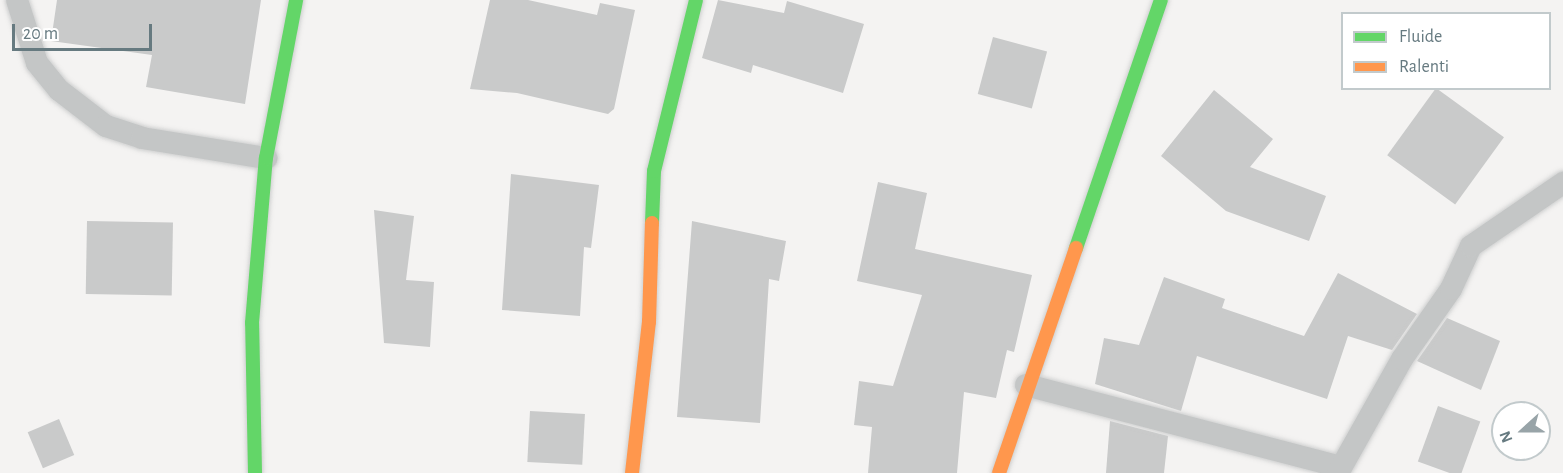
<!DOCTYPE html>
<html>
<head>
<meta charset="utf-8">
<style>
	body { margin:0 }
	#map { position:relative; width:1563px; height:473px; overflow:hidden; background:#f4f3f2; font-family:"Alegreya Sans",sans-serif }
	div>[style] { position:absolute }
	.building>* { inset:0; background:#c9caca; transform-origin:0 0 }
	.roads { filter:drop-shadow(0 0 2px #cecfcf) drop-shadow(0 0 2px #cecfcf) }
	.lane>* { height:22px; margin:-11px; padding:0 11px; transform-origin:11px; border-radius:11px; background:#c4c6c6 }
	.fast>* { height:14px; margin:-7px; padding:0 7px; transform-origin:7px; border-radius:7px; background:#63d668 }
	.slow>* { height:14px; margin:-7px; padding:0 7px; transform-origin:7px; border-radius:7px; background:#ff974d }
	span { translate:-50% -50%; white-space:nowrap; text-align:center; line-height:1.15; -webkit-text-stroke:6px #fff; paint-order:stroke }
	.legend { position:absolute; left:1341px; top:12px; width:210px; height:78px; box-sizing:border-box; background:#fff; border:2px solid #c2cacc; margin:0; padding:8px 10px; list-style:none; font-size:18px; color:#667a80 }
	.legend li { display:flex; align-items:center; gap:12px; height:30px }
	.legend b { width:30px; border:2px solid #c2cacc }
	.north { position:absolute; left:1491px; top:401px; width:60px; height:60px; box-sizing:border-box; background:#fff; border:2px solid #c2cacc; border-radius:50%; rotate:249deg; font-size:16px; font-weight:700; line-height:24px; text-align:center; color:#667a80 }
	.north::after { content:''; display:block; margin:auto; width:21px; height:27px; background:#98a4a8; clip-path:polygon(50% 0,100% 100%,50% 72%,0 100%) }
	.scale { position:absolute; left:12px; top:24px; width:140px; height:27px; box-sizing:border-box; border:3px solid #667a80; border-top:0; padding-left:8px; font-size:18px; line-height:21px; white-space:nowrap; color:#667a80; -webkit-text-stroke:4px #fff; paint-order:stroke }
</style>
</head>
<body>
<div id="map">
	<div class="building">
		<i style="clip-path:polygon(57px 0,261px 0,245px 104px,146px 87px,152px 55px,51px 41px)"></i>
		<i style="clip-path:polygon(490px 0,528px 0,597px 15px,600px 3px,635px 10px,614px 109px,608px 114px,517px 93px,470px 89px)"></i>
		<i style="clip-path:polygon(718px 0,784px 13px,787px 1px,864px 24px,843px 93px,753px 65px,751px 73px,702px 58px)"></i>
		<i style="left:993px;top:37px;width:56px;height:59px;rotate:15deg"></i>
		<i style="left:1436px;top:88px;width:84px;height:83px;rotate:36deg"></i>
		<i style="clip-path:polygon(1214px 90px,1273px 139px,1250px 167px,1326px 196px,1309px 241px,1226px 211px,1161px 156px)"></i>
		<i style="clip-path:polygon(511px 174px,599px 185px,591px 248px,584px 247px,580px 316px,502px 310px)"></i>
		<i style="clip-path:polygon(878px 182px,927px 193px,915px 249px,1032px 275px,1014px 352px,1007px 350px,996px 398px,964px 392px,957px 473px,868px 473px,872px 427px,854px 425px,859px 381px,893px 386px,922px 295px,857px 281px)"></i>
		<i style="clip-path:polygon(374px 210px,414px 216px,406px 280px,434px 282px,430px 347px,384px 343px)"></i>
		<i style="left:87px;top:221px;width:86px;height:73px;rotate:1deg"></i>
		<i style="clip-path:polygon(692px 221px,786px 241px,779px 281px,769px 279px,760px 423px,677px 417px)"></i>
		<i style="clip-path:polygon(1338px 273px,1417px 314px,1392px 350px,1348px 336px,1327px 399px,1197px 356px,1181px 411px,1095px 384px,1104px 338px,1139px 345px,1164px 277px,1225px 299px,1222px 308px,1304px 336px)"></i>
		<i style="clip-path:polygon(1447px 318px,1500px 341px,1481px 390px,1417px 361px)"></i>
		<i style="left:1438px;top:406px;width:45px;height:59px;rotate:20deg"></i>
		<i style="left:530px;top:411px;width:55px;height:51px;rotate:3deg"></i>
		<i style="left:59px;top:419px;width:39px;height:34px;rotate:67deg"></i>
		<i style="clip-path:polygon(1110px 421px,1168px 436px,1164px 473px,1106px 473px)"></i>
	</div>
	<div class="roads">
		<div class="lane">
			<i style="left:17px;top:0;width:66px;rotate:72.4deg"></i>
			<i style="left:37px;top:63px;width:35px;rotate:51deg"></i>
			<i style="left:59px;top:90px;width:59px;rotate:37.5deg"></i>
			<i style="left:106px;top:126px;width:38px;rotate:18deg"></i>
			<i style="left:142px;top:138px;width:126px;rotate:9.2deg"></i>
			<i style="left:1026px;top:385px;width:325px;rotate:14.6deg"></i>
			<i style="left:1338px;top:473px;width:131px;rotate:-60.7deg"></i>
			<i style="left:1402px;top:359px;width:85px;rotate:-55deg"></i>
			<i style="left:1451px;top:289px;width:47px;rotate:-65.1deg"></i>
			<i style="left:1471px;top:246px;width:112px;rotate:-34.4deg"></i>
		</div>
		<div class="fast">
			<i style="left:652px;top:223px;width:52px;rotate:-87.8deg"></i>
			<i style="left:654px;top:171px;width:176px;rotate:-76.2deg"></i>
			<i style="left:1076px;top:248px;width:262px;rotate:-71.1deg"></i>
			<i style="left:255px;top:473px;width:150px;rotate:-91.1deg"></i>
			<i style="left:252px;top:323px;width:166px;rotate:-85.2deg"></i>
			<i style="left:266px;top:158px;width:161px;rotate:-79.2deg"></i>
		</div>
		<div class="slow">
			<i style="left:632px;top:473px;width:152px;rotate:-83.6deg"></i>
			<i style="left:649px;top:322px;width:99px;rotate:-88.3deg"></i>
			<i style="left:999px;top:473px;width:238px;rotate:-71.1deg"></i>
		</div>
	</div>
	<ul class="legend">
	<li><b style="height:8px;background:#63d668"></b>Fluide</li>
	<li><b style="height:8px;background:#ff974d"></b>Ralenti</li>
	</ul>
	<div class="north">N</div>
	<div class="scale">20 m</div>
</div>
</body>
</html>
